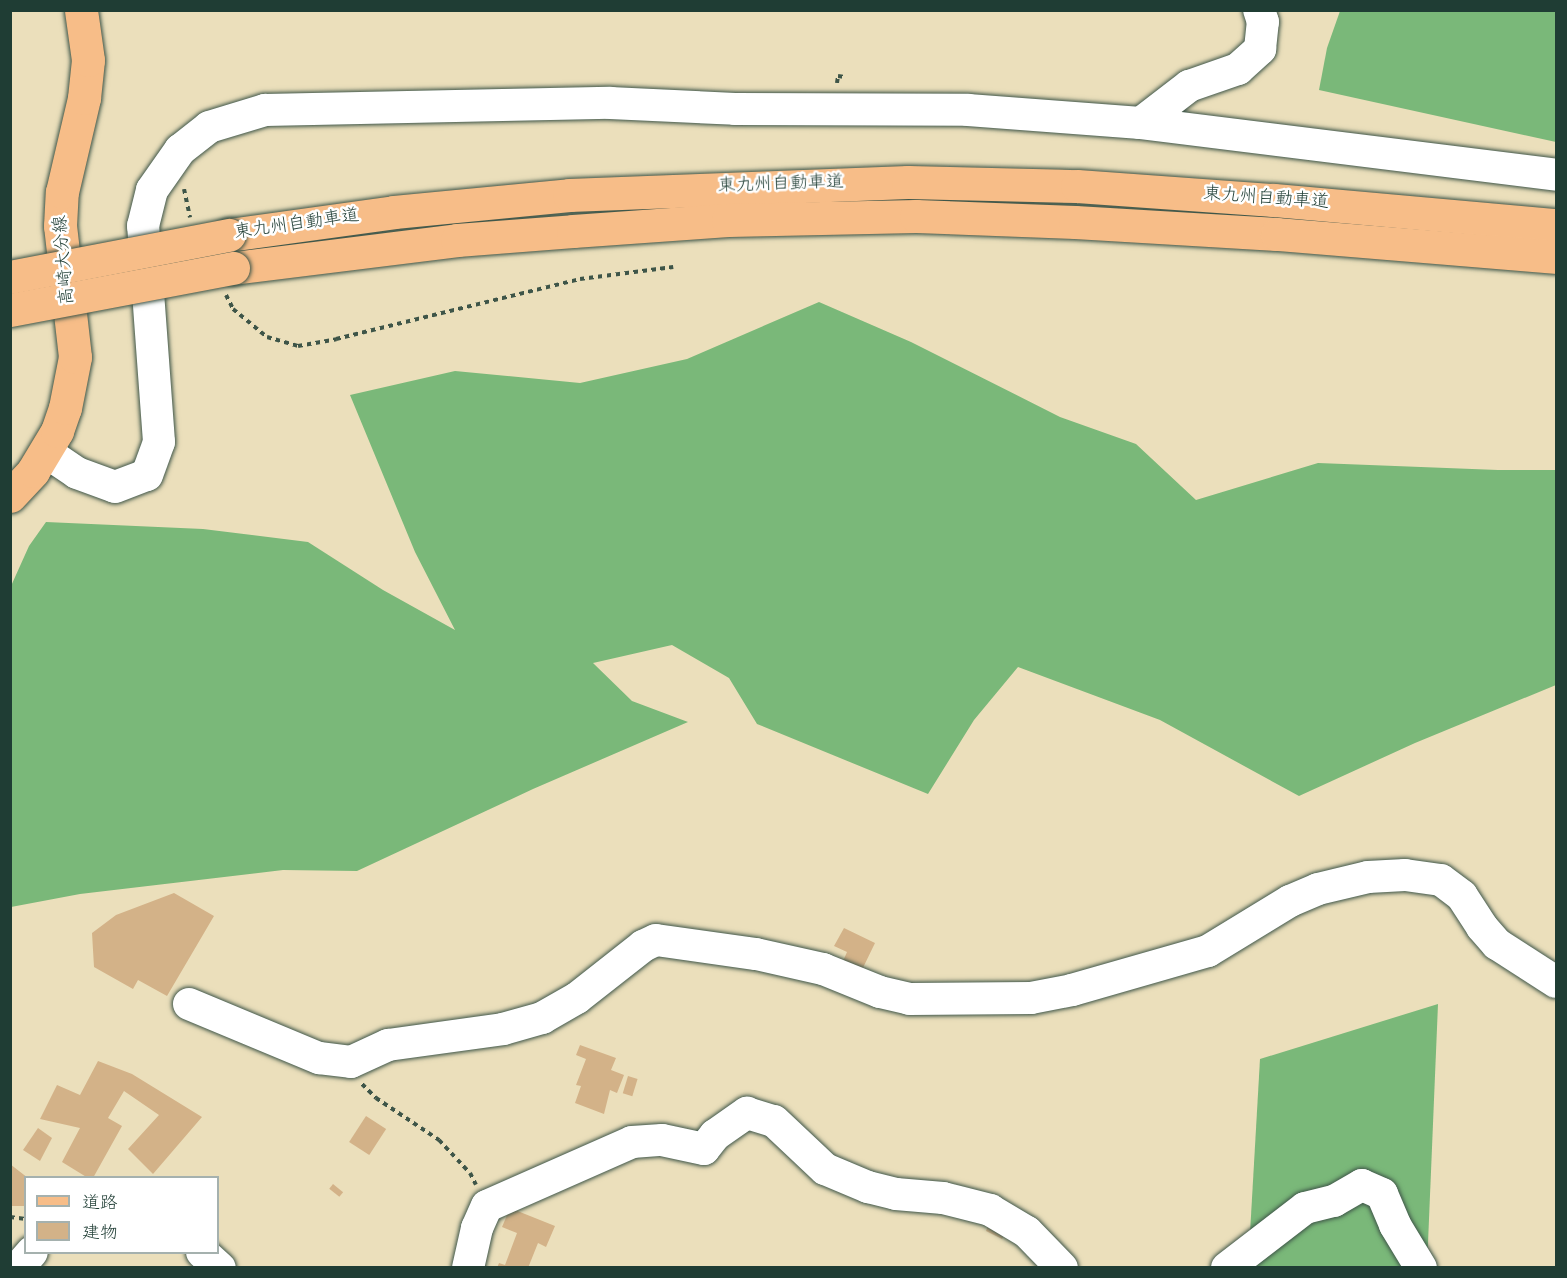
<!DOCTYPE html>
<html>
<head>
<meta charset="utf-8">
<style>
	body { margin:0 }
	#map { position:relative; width:1567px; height:1278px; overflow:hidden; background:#ebdfbb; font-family:"Gochi Hand","Klee One",sans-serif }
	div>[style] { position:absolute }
	.forest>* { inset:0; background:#7ab879 }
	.building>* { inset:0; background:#d3b288; transform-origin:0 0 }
	.path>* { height:4px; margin-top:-2px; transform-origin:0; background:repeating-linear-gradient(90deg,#3e5548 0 4.5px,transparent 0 9px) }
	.roads { filter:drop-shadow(0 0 2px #3e5548) drop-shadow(0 0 2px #3e5548) }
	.minor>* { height:32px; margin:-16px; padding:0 16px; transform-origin:16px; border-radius:16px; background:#fff }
	.major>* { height:33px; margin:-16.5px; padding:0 16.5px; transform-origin:16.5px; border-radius:16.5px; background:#f7bd88 }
	.highway>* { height:33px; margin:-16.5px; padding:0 16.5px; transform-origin:16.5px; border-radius:16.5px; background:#f7bd88 }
	.bridges { filter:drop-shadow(0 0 2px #3e5548) drop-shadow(0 0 2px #3e5548) }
	.highway-bridge>* { height:33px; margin:-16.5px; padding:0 16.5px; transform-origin:16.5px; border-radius:16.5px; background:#f7bd88 }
	span { translate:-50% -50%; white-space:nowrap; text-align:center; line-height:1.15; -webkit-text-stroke:5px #fff; paint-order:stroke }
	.street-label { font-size:18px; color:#1f3d34 }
	.frame { position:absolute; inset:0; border:12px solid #1f3d34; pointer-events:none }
	.legend { position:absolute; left:24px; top:1176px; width:195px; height:78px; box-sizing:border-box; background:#fff; border:2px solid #a5b1ae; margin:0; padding:8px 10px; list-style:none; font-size:18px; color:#1f3d34 }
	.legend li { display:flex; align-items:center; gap:12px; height:30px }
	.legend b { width:30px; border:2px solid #a5b1ae }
</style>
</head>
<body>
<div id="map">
	<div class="forest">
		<i style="clip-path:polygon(1340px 11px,1556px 11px,1556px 142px,1319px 90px,1327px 48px)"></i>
		<i style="clip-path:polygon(819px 302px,911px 342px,1060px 417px,1136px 444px,1196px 500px,1318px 463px,1498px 470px,1556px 470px,1556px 685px,1415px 743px,1299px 796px,1160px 720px,1018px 667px,974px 720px,928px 794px,757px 724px,729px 678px,672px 645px,593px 663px,632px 701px,688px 722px,533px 789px,357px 871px,283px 870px,80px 894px,11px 907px,11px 586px,29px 546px,46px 522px,203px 529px,308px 542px,383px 590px,455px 630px,415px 552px,350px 395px,455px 371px,580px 383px,687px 359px)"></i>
		<i style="clip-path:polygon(1438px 1004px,1427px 1267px,1248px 1268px,1260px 1059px)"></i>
	</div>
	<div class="building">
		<i style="clip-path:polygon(174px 893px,214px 916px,167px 996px,138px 980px,133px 989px,94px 967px,92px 933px,116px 915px)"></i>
		<i style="clip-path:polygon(844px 928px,875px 943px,859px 976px,840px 968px,847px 952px,834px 946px)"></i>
		<i style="clip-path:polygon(580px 1045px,616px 1058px,611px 1070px,624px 1075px,617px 1093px,610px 1090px,604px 1114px,575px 1103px,581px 1086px,576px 1085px,586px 1059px,576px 1055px)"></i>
		<i style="clip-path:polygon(98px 1061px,132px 1074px,202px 1117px,153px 1174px,128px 1149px,159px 1115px,124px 1091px,108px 1118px,122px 1126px,93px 1178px,88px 1178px,62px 1162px,80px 1128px,40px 1119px,57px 1085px,80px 1095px)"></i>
		<i style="left:628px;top:1076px;width:10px;height:18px;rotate:17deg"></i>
		<i style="left:366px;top:1116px;width:24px;height:31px;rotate:33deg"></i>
		<i style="clip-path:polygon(38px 1128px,52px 1138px,40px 1161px,23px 1150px)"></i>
		<i style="clip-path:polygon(10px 1164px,28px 1178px,26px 1178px,26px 1206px,10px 1206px)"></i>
		<i style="left:333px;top:1184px;width:13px;height:6px;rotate:39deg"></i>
		<i style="clip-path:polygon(510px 1208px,555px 1226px,546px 1247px,538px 1243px,528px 1268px,497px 1268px,499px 1263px,505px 1265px,517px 1233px,502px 1227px)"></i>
		<i style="clip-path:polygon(991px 1218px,1010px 1226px,1002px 1239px,986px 1231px)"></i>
	</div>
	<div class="path">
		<i style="left:837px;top:83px;width:7px;rotate:-82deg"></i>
		<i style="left:838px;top:76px;width:7px;rotate:8deg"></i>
		<i style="left:184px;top:189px;width:29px;rotate:78deg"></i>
		<i style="left:226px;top:295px;width:16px;rotate:63deg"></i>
		<i style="left:233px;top:309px;width:44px;rotate:39.5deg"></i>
		<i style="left:267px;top:337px;width:32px;rotate:16deg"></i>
		<i style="left:298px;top:346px;width:39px;rotate:-10deg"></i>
		<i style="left:336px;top:339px;width:251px;rotate:-13.8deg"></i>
		<i style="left:580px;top:279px;width:94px;rotate:-7.4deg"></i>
		<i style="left:362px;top:1084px;width:20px;rotate:45deg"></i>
		<i style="left:376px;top:1098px;width:76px;rotate:33.7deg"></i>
		<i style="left:439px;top:1140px;width:45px;rotate:46.8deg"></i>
		<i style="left:470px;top:1173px;width:13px;rotate:63deg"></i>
		<i style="left:10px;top:1217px;width:16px;rotate:7deg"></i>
	</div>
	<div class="roads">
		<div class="minor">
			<i style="left:1141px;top:123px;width:61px;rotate:-37.6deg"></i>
			<i style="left:1189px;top:86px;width:52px;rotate:-19.1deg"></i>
			<i style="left:1238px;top:69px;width:30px;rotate:-42deg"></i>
			<i style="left:1260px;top:49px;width:27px;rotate:-84deg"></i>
			<i style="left:1263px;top:22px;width:13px;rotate:-108deg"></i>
			<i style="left:46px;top:452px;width:37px;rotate:34deg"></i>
			<i style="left:77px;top:473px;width:40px;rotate:20.2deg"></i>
			<i style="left:115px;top:487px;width:34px;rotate:-21deg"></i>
			<i style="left:147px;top:475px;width:35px;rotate:-70deg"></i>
			<i style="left:159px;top:442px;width:217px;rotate:-94.2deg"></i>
			<i style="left:143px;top:226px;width:37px;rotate:-76deg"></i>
			<i style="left:152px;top:190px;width:49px;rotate:-55deg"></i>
			<i style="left:180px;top:150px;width:37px;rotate:-38deg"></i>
			<i style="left:209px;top:127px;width:59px;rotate:-16.9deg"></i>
			<i style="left:265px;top:110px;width:345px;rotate:-1.2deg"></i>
			<i style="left:610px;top:103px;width:125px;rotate:2.7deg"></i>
			<i style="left:735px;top:109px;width:233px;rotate:0.2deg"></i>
			<i style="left:968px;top:110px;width:173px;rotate:4.3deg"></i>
			<i style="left:1141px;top:123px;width:418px;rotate:7.1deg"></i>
			<i style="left:189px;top:1004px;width:141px;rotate:22.6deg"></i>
			<i style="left:319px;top:1058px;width:32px;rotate:7deg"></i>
			<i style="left:351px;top:1062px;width:41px;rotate:-24.7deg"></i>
			<i style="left:388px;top:1045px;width:116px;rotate:-7.9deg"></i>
			<i style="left:503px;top:1029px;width:41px;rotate:-15.8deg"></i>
			<i style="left:542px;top:1018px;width:40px;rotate:-29.7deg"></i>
			<i style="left:577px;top:998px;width:84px;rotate:-38.2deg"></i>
			<i style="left:643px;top:946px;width:14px;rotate:-25deg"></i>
			<i style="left:656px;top:940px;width:101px;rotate:8deg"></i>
			<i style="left:756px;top:954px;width:69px;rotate:12.6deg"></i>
			<i style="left:823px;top:969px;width:61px;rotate:22deg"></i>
			<i style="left:880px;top:992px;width:31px;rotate:13deg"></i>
			<i style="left:910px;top:999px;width:121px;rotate:-0.5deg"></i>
			<i style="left:1031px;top:998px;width:42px;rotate:-11deg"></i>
			<i style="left:1072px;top:990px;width:141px;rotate:-16deg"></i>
			<i style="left:1208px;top:951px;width:96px;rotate:-31.4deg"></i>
			<i style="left:1290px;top:901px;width:30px;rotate:-23deg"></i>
			<i style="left:1318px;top:889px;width:51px;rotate:-13.5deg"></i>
			<i style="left:1368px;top:877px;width:37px;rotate:-3deg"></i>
			<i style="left:1405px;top:875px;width:36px;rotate:8deg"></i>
			<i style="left:1441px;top:880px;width:26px;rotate:37deg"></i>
			<i style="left:1462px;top:896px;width:37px;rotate:57deg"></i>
			<i style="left:1482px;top:927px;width:23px;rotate:49deg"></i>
			<i style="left:1497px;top:944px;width:70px;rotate:32.8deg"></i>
			<i style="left:202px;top:1252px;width:24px;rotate:42deg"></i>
			<i style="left:18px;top:1268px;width:21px;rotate:-49deg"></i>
			<i style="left:468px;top:1268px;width:41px;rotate:-77.3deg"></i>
			<i style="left:477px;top:1228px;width:24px;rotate:-66deg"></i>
			<i style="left:487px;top:1206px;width:158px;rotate:-23.8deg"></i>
			<i style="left:632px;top:1142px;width:30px;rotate:-4deg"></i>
			<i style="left:662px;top:1140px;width:43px;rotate:12.1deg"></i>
			<i style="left:704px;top:1149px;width:18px;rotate:-52deg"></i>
			<i style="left:715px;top:1135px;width:39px;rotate:-35deg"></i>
			<i style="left:747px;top:1113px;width:28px;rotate:17deg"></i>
			<i style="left:774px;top:1121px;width:70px;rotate:43.3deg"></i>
			<i style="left:825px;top:1169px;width:47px;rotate:22.7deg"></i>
			<i style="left:868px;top:1187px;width:29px;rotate:14deg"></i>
			<i style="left:896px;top:1194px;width:47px;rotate:4.9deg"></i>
			<i style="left:943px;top:1198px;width:49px;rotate:14.3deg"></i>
			<i style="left:990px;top:1210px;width:43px;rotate:30.7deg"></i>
			<i style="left:1027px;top:1232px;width:50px;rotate:45.8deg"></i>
			<i style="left:1227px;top:1268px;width:98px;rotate:-37.6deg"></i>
			<i style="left:1305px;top:1208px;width:30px;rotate:-14deg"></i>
			<i style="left:1334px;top:1201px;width:32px;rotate:-30deg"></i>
			<i style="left:1362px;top:1185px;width:22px;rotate:24deg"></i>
			<i style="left:1382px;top:1194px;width:34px;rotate:67deg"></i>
			<i style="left:1395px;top:1225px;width:50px;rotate:58.8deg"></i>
		</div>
		<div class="major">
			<i style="left:10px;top:496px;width:34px;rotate:-47deg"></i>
			<i style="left:33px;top:471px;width:47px;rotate:-59deg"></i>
			<i style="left:57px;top:431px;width:24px;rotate:-71deg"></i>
			<i style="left:65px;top:408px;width:52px;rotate:-78.9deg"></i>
			<i style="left:75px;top:357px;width:132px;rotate:-96.5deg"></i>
			<i style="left:60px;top:226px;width:34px;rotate:-87deg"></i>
			<i style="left:62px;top:192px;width:97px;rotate:-76.8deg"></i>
			<i style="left:84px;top:98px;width:38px;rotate:-84deg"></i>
			<i style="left:88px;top:60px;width:50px;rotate:-98deg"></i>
		</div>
		<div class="highway">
			<i style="left:229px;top:235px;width:167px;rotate:-7.9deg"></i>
			<i style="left:394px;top:212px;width:176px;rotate:-5.5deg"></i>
			<i style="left:569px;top:195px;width:339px;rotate:-2.2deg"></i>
			<i style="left:908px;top:182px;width:169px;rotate:1.4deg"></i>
			<i style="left:1077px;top:186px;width:197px;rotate:4.1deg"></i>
			<i style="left:1274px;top:200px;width:283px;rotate:5.1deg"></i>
			<i style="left:233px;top:268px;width:226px;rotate:-7.1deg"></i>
			<i style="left:457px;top:240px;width:116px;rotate:-4.4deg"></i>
			<i style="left:573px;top:231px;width:155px;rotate:-4.1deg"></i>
			<i style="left:728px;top:220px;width:188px;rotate:-1.2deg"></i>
			<i style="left:916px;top:216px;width:159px;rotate:2.2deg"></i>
			<i style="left:1075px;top:222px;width:202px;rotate:3.4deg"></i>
			<i style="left:1277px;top:234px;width:280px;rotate:4.7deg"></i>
		</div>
	</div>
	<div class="bridges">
		<div class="highway-bridge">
			<i style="left:10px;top:277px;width:223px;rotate:-10.9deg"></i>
			<i style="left:10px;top:310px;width:227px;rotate:-10.7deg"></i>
		</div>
	</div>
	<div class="street-label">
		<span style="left:781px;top:186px;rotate:-2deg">東九州自動車道</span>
		<span style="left:1266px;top:200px;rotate:4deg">東九州自動車道</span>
		<span style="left:297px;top:226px;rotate:-8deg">東九州自動車道</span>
		<span style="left:66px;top:260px;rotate:-95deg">高崎大分線</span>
	</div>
	<div class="frame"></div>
	<ul class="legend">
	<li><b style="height:8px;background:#f7bd88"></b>道路</li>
	<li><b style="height:16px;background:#d3b288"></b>建物</li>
	</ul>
</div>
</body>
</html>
